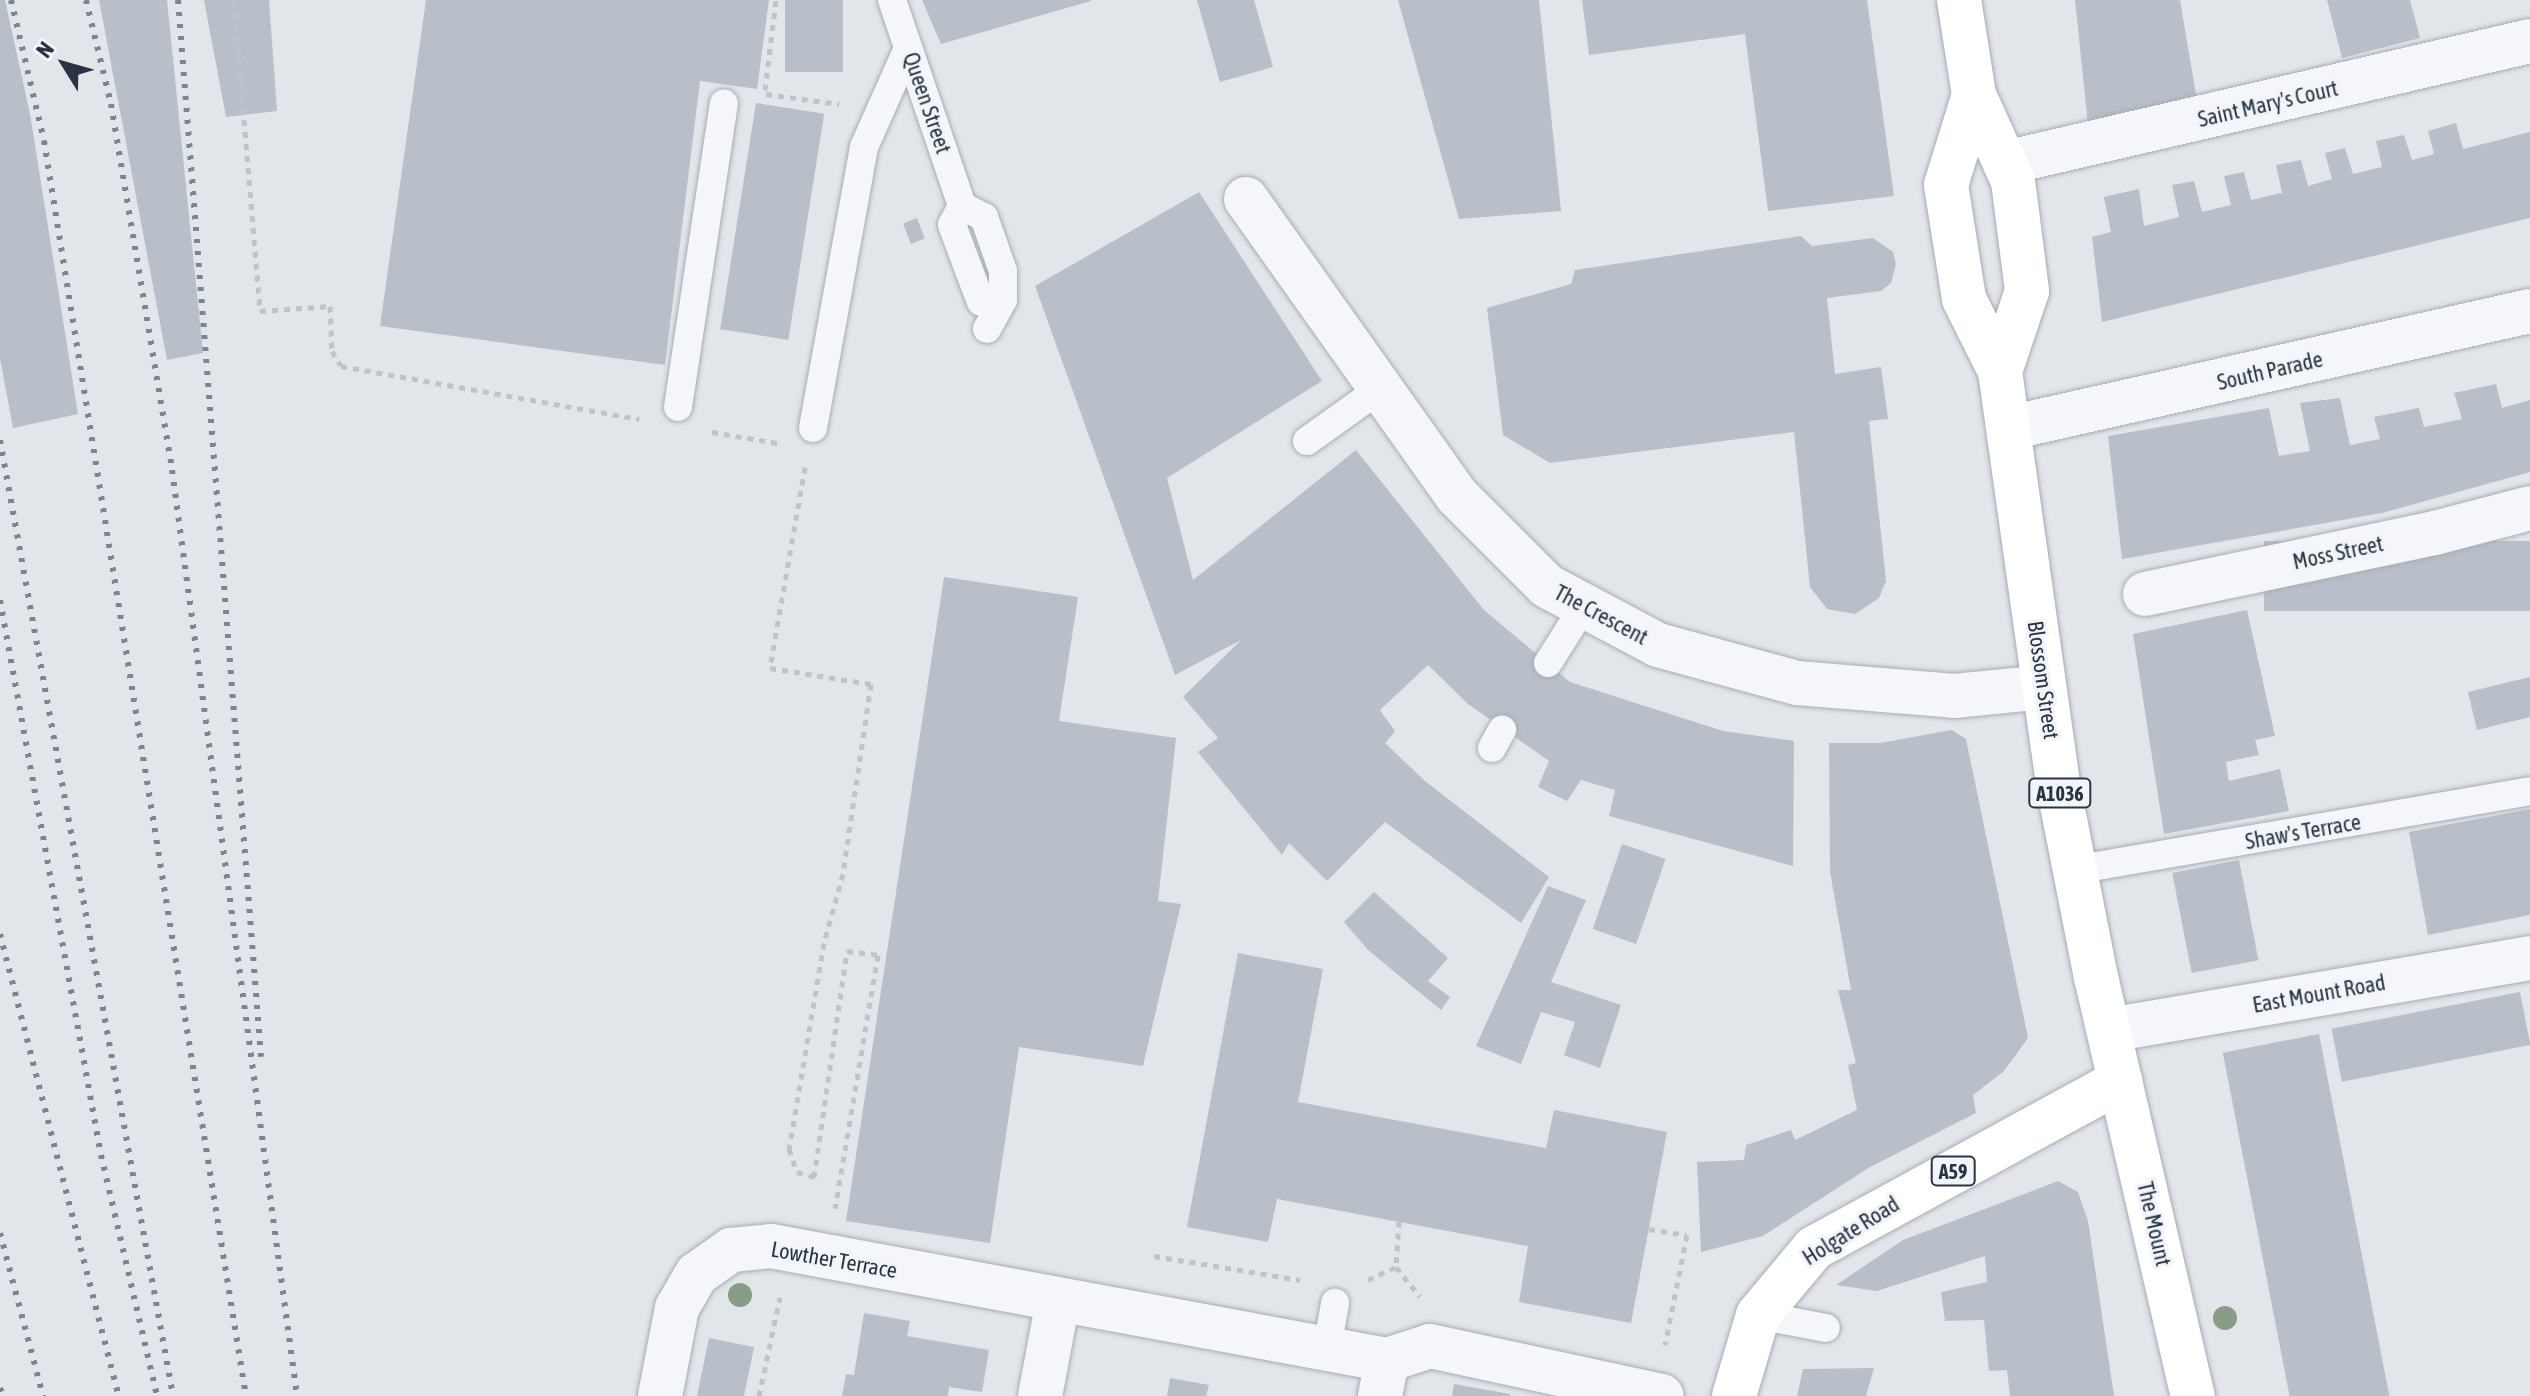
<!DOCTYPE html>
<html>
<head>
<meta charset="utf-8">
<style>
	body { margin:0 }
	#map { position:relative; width:2530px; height:1396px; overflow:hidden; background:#e2e6eb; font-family:"Asap Condensed",sans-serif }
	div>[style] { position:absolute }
	.building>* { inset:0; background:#b8bfc9; transform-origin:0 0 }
	.path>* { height:5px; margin-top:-2.5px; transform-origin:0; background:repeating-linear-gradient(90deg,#c0c4ca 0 6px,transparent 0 12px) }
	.roads { filter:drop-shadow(0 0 2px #a6adb6) drop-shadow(0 0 2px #a6adb6) }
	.service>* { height:28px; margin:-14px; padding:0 14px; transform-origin:14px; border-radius:14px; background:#f5f6f9 }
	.minor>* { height:44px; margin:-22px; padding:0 22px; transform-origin:22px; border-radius:22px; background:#f5f6f9 }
	.primary>* { height:44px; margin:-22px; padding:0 22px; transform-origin:22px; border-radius:22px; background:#fff }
	.rail>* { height:6px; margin-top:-3px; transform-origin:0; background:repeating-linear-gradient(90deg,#7a8696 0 4px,transparent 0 12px) }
	.trees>* { width:24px; height:24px; margin:-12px; border-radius:50%; background:#889d86 }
	span { translate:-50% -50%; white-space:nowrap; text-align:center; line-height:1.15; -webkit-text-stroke:7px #f2f5f8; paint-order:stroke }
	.shield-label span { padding:2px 6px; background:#f2f5f8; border:2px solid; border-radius:6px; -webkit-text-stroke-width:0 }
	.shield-label { font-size:20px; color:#283445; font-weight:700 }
	.street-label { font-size:22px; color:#283445 }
	.north { position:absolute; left:24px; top:24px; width:80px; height:80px; -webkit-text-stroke:6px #f2f5f8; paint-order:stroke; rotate:307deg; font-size:22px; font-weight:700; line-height:32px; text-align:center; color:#283445 }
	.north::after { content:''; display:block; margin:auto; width:28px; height:36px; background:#283445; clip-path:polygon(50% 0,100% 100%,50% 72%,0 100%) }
</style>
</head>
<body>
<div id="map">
	<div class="building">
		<i style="clip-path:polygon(0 0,5px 0,30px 114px,78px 414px,13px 428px,0 358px)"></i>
		<i style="clip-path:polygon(99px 0,167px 0,203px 353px,167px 360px)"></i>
		<i style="clip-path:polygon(204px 0,269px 0,277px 111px,226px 117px)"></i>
		<i style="clip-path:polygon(426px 0,769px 0,757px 89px,700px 81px,665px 365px,380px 326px)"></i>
		<i style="left:785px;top:0;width:58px;height:72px"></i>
		<i style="clip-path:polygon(922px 0,1091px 0,1091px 1px,941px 44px)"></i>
		<i style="clip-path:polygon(1197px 0,1254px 0,1273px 67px,1220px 82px)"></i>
		<i style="clip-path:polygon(1398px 0,1539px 0,1561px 211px,1459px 219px)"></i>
		<i style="clip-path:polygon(1582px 0,1867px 0,1894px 196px,1768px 211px,1745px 34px,1589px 55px)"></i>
		<i style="clip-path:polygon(2075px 0,2180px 0,2197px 101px,2088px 124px)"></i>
		<i style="clip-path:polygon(2327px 0,2410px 0,2420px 38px,2342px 58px)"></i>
		<i style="left:756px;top:103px;width:69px;height:229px;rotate:9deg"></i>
		<i style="clip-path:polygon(2456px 123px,2463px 149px,2530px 132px,2530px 218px,2102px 322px,2092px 237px,2111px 232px,2104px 197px,2139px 189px,2144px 226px,2179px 217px,2172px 185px,2194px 181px,2202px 212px,2231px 205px,2224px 176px,2244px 172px,2251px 200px,2282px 193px,2276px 165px,2301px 160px,2308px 186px,2332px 179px,2325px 153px,2345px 148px,2353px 174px,2382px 167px,2376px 141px,2404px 135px,2412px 160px,2434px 154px,2428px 131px)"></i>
		<i style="clip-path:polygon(1199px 192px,1322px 381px,1167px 478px,1193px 580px,1356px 450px,1484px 610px,1570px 682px,1723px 731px,1794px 741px,1793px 866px,1609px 816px,1615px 790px,1581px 780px,1567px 801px,1538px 787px,1549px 761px,1468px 704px,1428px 665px,1380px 710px,1395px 731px,1385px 743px,1425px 781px,1549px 877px,1521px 923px,1385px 822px,1327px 881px,1289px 843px,1282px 855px,1198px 752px,1218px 738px,1183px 697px,1241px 640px,1175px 675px,1035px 286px)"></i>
		<i style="left:917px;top:218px;width:22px;height:15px;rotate:69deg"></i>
		<i style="clip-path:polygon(1801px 236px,1812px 246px,1873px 238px,1893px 252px,1896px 264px,1891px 283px,1881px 291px,1827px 298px,1835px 374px,1881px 367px,1888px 419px,1869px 421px,1886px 581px,1879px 598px,1855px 614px,1827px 609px,1810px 587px,1794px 432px,1550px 463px,1503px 435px,1487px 308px,1571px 284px,1575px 270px)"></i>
		<i style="clip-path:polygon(2496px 384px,2502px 408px,2530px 400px,2530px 472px,2382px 513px,2122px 559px,2108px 436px,2269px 408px,2279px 456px,2310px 451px,2300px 403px,2340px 398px,2350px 445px,2380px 439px,2374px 417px,2419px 408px,2424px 427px,2462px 419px,2454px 393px)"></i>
		<i style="left:2530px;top:541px;width:70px;height:266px;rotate:90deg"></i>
		<i style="clip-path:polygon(944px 577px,1078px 597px,1059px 721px,1176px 738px,1158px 901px,1181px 904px,1143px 1066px,1019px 1047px,990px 1243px,846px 1221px)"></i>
		<i style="clip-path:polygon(2247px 610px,2275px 736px,2255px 740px,2259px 755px,2226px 762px,2229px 781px,2280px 769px,2289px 811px,2164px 834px,2133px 634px)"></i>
		<i style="clip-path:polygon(2530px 677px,2530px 717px,2477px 730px,2468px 692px)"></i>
		<i style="clip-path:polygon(1952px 730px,1966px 739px,2028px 1038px,2004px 1071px,1973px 1095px,1976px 1113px,1870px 1167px,1763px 1236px,1701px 1252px,1697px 1162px,1744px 1160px,1746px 1145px,1791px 1130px,1795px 1140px,1857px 1110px,1848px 1065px,1856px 1063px,1838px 990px,1851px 990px,1830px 872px,1829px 743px,1880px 743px)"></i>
		<i style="clip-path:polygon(2530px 809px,2530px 915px,2428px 935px,2409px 832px)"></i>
		<i style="left:1622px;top:844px;width:46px;height:90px;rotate:19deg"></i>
		<i style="left:2239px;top:860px;width:102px;height:68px;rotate:79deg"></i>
		<i style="clip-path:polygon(1548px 886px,1586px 900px,1551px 982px,1621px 1005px,1600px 1068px,1564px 1055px,1575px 1022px,1541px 1012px,1521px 1064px,1476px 1046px)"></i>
		<i style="clip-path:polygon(1374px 892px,1448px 958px,1428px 981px,1450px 997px,1441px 1010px,1368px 950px,1344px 922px)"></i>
		<i style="clip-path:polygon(1238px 953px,1323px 969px,1298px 1102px,1546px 1148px,1554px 1110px,1667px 1132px,1631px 1323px,1519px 1302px,1528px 1246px,1277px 1199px,1268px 1242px,1187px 1227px)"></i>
		<i style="left:2520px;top:992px;width:54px;height:192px;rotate:79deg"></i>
		<i style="left:2319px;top:1034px;width:369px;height:98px;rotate:79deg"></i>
		<i style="clip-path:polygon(2058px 1181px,2078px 1192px,2088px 1221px,2114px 1396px,2010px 1396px,2007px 1370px,1989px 1371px,1984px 1320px,1945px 1321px,1941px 1292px,1987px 1282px,1985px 1256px,1877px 1291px,1836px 1285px,1903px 1240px)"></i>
		<i style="clip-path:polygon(864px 1313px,910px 1321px,907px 1336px,989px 1350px,982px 1392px,949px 1387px,948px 1396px,842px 1396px,846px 1374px,854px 1375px)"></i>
		<i style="clip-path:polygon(709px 1338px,754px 1347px,744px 1396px,697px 1396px)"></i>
		<i style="clip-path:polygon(1874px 1368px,1866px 1396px,1797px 1396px,1803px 1369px)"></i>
		<i style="clip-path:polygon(1170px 1378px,1209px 1385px,1206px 1396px,1167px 1396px)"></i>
		<i style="clip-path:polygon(1454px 1384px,1510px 1394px,1510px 1396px,1452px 1396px)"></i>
	</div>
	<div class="path">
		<i style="left:234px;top:0;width:312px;rotate:85.2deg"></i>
		<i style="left:260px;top:311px;width:70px;rotate:-4.1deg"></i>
		<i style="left:330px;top:306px;width:45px;rotate:87.5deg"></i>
		<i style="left:332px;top:351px;width:17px;rotate:59deg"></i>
		<i style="left:341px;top:366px;width:303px;rotate:10.1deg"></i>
		<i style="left:765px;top:90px;width:91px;rotate:-83deg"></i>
		<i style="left:766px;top:94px;width:74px;rotate:7.8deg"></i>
		<i style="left:712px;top:432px;width:66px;rotate:9.6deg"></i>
		<i style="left:805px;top:467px;width:204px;rotate:99.9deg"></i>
		<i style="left:770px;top:668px;width:102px;rotate:9deg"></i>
		<i style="left:871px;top:684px;width:192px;rotate:98.4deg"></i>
		<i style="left:843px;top:874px;width:72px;rotate:105.4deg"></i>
		<i style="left:824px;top:943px;width:209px;rotate:99.6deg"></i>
		<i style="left:789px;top:1149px;width:24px;rotate:71deg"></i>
		<i style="left:797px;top:1172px;width:18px;rotate:16deg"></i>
		<i style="left:814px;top:1177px;width:228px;rotate:-81.7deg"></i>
		<i style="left:847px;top:951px;width:31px;rotate:7deg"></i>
		<i style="left:878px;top:955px;width:257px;rotate:99.6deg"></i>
		<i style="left:1399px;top:1221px;width:46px;rotate:93.7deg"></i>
		<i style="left:1396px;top:1267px;width:38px;rotate:51deg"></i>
		<i style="left:1649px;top:1229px;width:38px;rotate:9deg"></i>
		<i style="left:1687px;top:1235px;width:112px;rotate:101.3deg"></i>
		<i style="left:1154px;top:1256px;width:148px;rotate:9.3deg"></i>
		<i style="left:1368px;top:1280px;width:31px;rotate:-25deg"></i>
		<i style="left:759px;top:1396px;width:101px;rotate:-78deg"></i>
	</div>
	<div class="roads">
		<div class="service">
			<i style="left:892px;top:0;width:218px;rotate:71.2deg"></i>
			<i style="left:962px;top:206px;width:25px;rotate:27deg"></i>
			<i style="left:984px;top:217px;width:57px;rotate:70.6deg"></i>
			<i style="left:1003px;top:271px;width:29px;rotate:90deg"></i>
			<i style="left:1003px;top:300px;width:33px;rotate:119deg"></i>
			<i style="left:962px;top:206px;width:21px;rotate:118deg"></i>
			<i style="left:952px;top:225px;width:82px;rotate:69.4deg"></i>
			<i style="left:678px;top:407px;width:307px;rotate:-81.4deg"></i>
			<i style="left:813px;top:428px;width:286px;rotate:-79.7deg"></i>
			<i style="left:864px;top:147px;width:108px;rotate:-66deg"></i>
			<i style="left:1307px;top:441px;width:91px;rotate:-35.6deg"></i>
			<i style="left:1548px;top:663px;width:67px;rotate:-57.7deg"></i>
			<i style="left:1492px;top:748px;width:21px;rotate:-61deg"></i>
			<i style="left:2074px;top:870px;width:463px;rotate:-9.8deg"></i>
			<i style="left:1758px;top:1315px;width:69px;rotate:10.8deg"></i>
			<i style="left:1327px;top:1349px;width:47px;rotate:-80.1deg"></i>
		</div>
		<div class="minor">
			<i style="left:2005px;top:163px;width:539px;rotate:-13.08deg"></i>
			<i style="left:1246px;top:199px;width:364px;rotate:54.6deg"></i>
			<i style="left:1457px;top:496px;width:127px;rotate:45deg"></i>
			<i style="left:1547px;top:586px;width:126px;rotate:28deg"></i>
			<i style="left:1658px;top:645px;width:144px;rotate:15.3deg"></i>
			<i style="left:1797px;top:683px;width:158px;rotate:4.7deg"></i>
			<i style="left:1954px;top:696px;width:90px;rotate:-5.7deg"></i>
			<i style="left:2009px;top:428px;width:534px;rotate:-12.66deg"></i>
			<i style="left:2145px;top:594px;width:296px;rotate:-11.9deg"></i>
			<i style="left:2435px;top:533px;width:98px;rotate:-14.7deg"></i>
			<i style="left:2109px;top:1030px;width:427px;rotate:-9.7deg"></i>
			<i style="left:660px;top:1396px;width:90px;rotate:-79.1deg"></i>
			<i style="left:677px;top:1308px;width:39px;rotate:-60deg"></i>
			<i style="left:697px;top:1274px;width:42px;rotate:-35.2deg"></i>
			<i style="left:731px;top:1250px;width:40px;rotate:-5.7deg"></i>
			<i style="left:771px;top:1246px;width:626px;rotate:10.48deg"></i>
			<i style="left:1387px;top:1360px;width:45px;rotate:-18deg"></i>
			<i style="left:1430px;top:1346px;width:237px;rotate:12.2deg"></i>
			<i style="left:1040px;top:1396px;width:97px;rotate:-79.3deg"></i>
			<i style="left:1380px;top:1396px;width:37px;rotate:-79deg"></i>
		</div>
		<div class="primary">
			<i style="left:1959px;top:0;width:96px;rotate:81deg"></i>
			<i style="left:1974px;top:95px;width:94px;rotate:65.6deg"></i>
			<i style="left:2013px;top:181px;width:111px;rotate:82.7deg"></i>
			<i style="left:2027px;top:291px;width:84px;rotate:108.6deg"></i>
			<i style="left:1974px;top:95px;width:94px;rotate:107.3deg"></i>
			<i style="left:1946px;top:185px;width:115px;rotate:81deg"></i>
			<i style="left:1964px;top:299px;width:80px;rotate:63.4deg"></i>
			<i style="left:2000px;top:371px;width:412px;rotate:82deg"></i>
			<i style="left:2057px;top:779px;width:202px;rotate:78.9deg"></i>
			<i style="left:2096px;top:977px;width:430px;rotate:77deg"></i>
			<i style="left:1734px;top:1396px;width:84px;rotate:-73.5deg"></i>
			<i style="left:1758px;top:1315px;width:87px;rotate:-50.1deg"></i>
			<i style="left:1814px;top:1248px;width:349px;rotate:-28.6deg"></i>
		</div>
	</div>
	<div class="rail">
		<i style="left:11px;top:0;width:145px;rotate:76.8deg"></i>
		<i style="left:44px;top:141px;width:1271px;rotate:80.86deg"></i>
		<i style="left:86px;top:0;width:107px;rotate:76.5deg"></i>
		<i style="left:111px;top:104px;width:371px;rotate:80.5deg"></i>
		<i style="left:172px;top:470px;width:934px;rotate:82.31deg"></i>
		<i style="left:178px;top:0;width:1060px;rotate:85.51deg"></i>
		<i style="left:0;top:440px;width:972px;rotate:79.74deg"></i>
		<i style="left:0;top:600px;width:564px;rotate:79.69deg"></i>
		<i style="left:101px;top:1155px;width:247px;rotate:76.9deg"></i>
		<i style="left:0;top:934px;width:477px;rotate:75.6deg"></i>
		<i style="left:0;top:1233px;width:169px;rotate:75.2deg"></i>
		<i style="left:0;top:1388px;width:9px;rotate:69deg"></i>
	</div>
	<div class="trees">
		<i style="left:740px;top:1295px"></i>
		<i style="left:2225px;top:1318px"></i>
	</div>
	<div class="shield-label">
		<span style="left:2060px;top:793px">A1036</span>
		<span style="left:1953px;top:1171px">A59</span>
	</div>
	<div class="street-label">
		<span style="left:927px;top:103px;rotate:71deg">Queen Street</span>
		<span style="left:2268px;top:104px;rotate:-13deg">Saint Mary's Court</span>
		<span style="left:2270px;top:371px;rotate:-13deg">South Parade</span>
		<span style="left:2338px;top:553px;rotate:-12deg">Moss Street</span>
		<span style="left:1601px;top:615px;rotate:28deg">The Crescent</span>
		<span style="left:2043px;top:680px;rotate:82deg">Blossom Street</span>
		<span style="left:2303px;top:832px;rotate:-10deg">Shaw's Terrace</span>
		<span style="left:2319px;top:994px;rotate:-10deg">East Mount Road</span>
		<span style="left:2154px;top:1224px;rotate:77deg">The Mount</span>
		<span style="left:1851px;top:1231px;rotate:-32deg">Holgate Road</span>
		<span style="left:834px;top:1260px;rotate:10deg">Lowther Terrace</span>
	</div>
	<div class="north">N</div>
</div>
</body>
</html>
